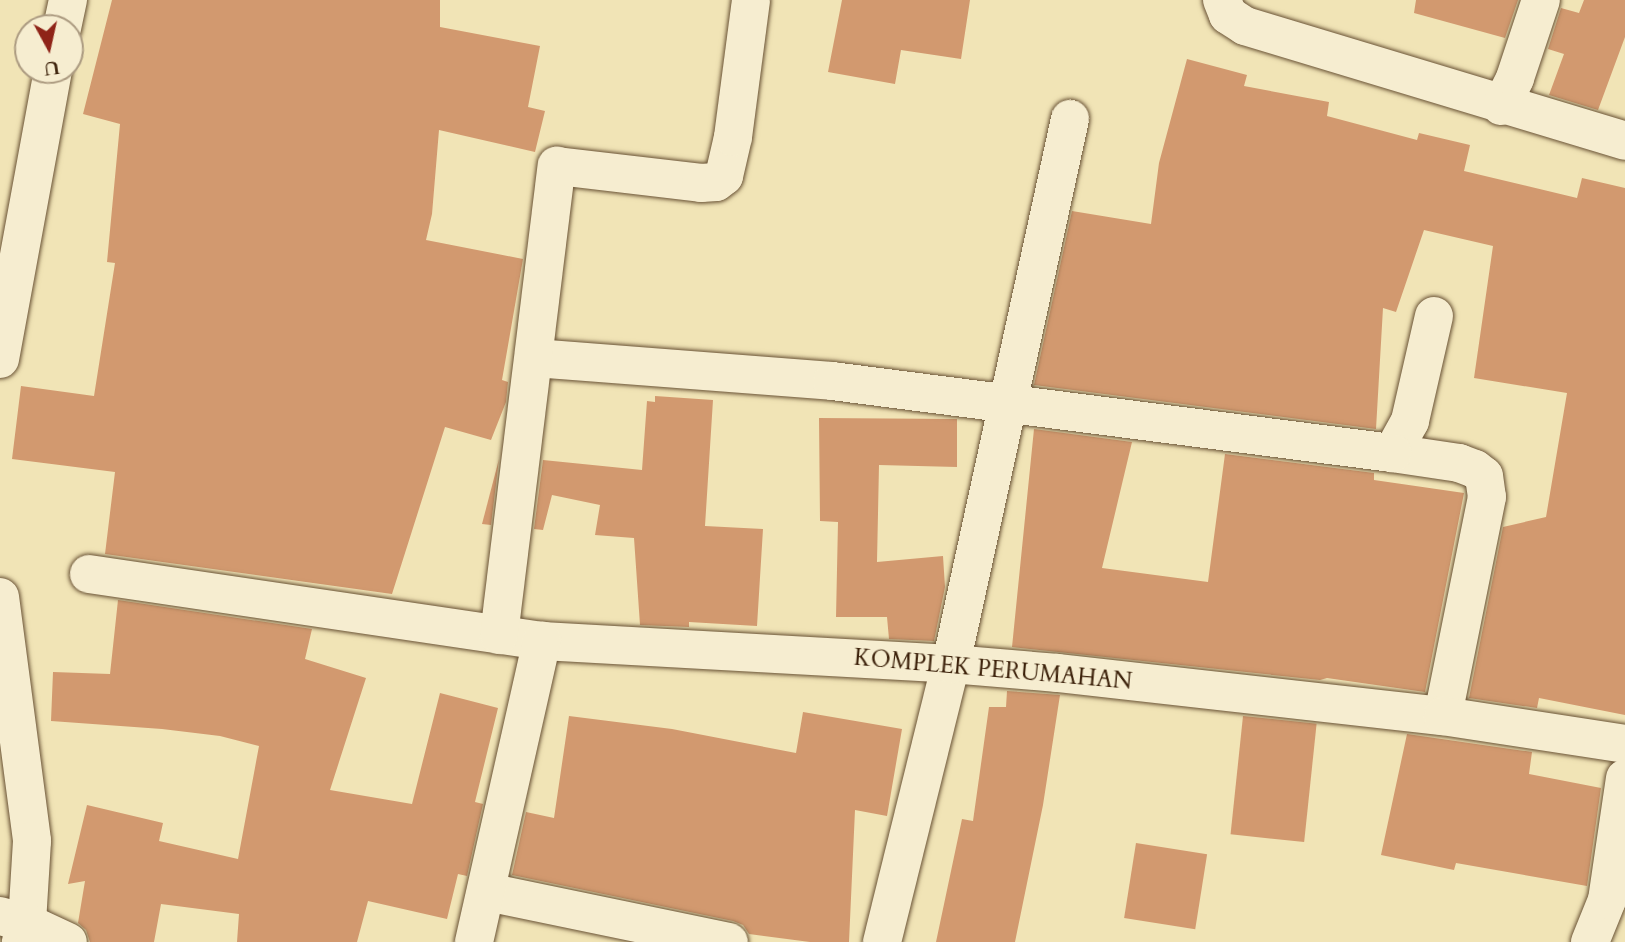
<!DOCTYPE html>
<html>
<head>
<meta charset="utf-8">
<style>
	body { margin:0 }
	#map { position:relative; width:1625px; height:942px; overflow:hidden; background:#f1e4b6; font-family:Cardo,serif }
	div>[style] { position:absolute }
	.building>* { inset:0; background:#d2996f; transform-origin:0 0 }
	.roads { filter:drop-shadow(0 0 2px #695235) drop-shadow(0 0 2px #695235) }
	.street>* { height:38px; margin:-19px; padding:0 19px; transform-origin:19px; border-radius:19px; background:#f6edd0 }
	span { translate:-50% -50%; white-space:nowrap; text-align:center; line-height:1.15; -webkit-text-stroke:5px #f6edd0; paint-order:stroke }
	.street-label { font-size:23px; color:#3c210a }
	.north { position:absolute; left:14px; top:14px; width:70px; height:70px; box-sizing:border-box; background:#f6edd0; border:2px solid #ac9b81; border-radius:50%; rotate:172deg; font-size:19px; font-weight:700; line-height:28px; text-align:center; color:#3c210a }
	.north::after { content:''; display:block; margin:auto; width:24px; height:32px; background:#8f2418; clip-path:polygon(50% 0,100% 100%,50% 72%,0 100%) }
</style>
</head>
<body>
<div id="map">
	<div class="building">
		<i style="clip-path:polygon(112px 0,440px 0,440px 27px,540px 46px,528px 107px,545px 111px,535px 152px,439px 130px,432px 214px,426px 240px,523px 259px,502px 380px,508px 382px,506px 402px,491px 440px,445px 427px,392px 594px,105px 554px,115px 472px,12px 459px,21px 386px,94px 396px,115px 263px,107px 262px,120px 124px,83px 114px)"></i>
		<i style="clip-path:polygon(842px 0,970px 0,961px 59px,901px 50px,895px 84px,828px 72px)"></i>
		<i style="clip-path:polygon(1416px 0,1518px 0,1505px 38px,1414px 13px)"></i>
		<i style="clip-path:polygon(1584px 0,1625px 0,1625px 37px,1598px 110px,1549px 95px,1564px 54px,1548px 49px,1561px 8px,1579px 13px)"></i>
		<i style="clip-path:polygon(1187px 59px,1247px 75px,1244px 86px,1329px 102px,1327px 116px,1417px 140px,1419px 133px,1470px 145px,1464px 171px,1577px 198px,1582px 178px,1625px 188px,1625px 715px,1539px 698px,1537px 708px,1469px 698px,1503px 527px,1546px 517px,1567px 393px,1474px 378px,1493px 246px,1424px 230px,1396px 312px,1383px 308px,1376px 429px,1034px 385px,1072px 211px,1151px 224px,1159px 163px)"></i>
		<i style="clip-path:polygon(655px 396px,713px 400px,705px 526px,763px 529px,757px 626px,689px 622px,689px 627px,640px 625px,634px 538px,595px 535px,600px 505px,552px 495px,543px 530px,534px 529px,543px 460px,642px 470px,647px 401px,655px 402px)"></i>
		<i style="clip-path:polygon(819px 418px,957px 419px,957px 467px,879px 465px,877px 562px,943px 556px,945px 587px,934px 641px,889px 639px,887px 617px,836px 617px,838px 522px,820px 521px)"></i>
		<i style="clip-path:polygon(1034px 429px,1132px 442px,1102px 568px,1208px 582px,1225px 454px,1374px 473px,1374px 480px,1464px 493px,1425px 692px,1327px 678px,1320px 680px,1012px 647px)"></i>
		<i style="clip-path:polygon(499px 459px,491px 525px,482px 524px)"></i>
		<i style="clip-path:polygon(118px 600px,312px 629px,305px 659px,366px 678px,330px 790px,412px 804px,440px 693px,498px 708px,475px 802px,483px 804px,467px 876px,458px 874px,447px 919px,368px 901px,357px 942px,237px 942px,239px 914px,161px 904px,154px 942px,90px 942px,86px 930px,78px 923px,85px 881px,68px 884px,87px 805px,163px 823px,159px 841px,238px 859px,259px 746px,220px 736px,162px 729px,51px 721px,53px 672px,110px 674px)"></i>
		<i style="clip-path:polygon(1007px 691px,1060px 695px,1043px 805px,1015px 942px,936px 942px,962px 819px,973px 821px,989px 707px,1006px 707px)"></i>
		<i style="clip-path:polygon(803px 712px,902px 729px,887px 816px,855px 810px,849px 942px,810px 942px,749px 934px,743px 925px,733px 921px,512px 875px,526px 812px,554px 818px,569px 716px,672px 729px,796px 753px)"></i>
		<i style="left:1243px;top:716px;width:74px;height:119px;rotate:6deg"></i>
		<i style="clip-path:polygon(1407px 734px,1532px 752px,1529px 774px,1601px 788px,1587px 886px,1456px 863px,1454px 870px,1381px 855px)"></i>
		<i style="left:1136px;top:843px;width:72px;height:76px;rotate:9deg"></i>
	</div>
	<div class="roads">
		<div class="street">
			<i style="left:1222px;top:0;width:16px;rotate:68deg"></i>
			<i style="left:1228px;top:15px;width:20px;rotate:33deg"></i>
			<i style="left:1245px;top:26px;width:397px;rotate:16.8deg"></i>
			<i style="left:62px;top:28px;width:29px;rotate:-78deg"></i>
			<i style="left:1501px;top:106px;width:31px;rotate:-63deg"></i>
			<i style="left:1515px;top:78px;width:82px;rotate:-71.6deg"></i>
			<i style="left:1434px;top:316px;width:108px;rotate:102.9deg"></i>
			<i style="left:1410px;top:421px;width:37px;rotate:119deg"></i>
			<i style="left:1392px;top:453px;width:68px;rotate:8.5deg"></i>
			<i style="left:1459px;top:463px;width:17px;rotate:21deg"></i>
			<i style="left:1475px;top:469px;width:11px;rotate:38deg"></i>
			<i style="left:1484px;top:476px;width:21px;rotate:82deg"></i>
			<i style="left:1487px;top:497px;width:223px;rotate:101.4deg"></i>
			<i style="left:534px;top:358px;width:299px;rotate:4.4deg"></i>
			<i style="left:832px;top:381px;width:565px;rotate:7.33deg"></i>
			<i style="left:0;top:359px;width:294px;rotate:-79.6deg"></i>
			<i style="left:89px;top:574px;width:458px;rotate:8.4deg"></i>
			<i style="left:542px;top:641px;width:410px;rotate:3.2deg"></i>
			<i style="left:951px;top:664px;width:107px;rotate:4.8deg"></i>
			<i style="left:1058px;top:673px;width:387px;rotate:6.4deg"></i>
			<i style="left:1443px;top:716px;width:184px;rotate:8.7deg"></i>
			<i style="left:0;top:597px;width:246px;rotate:82.5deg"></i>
			<i style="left:32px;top:841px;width:82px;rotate:93.5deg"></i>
			<i style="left:27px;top:923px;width:20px;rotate:108deg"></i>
			<i style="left:499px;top:635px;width:473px;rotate:-83deg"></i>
			<i style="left:557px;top:166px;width:145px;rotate:6.7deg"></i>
			<i style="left:701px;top:183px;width:15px;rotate:-4deg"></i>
			<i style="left:716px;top:182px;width:10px;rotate:-37deg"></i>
			<i style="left:724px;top:176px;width:40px;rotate:-77deg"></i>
			<i style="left:733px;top:137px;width:138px;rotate:-82.5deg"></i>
			<i style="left:487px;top:892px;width:247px;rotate:11.7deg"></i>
			<i style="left:0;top:916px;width:28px;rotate:15deg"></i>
			<i style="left:27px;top:923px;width:45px;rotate:24.9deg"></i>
			<i style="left:474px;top:942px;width:309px;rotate:-77.3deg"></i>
			<i style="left:882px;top:942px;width:286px;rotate:-76.1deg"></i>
			<i style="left:951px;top:664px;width:558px;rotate:-77.68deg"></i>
			<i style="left:1590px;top:942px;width:45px;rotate:-68deg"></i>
			<i style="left:1607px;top:900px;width:123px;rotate:-81.6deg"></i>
		</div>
	</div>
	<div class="street-label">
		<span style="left:993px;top:670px;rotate:5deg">KOMPLEK PERUMAHAN</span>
	</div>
	<div class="north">U</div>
</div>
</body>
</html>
